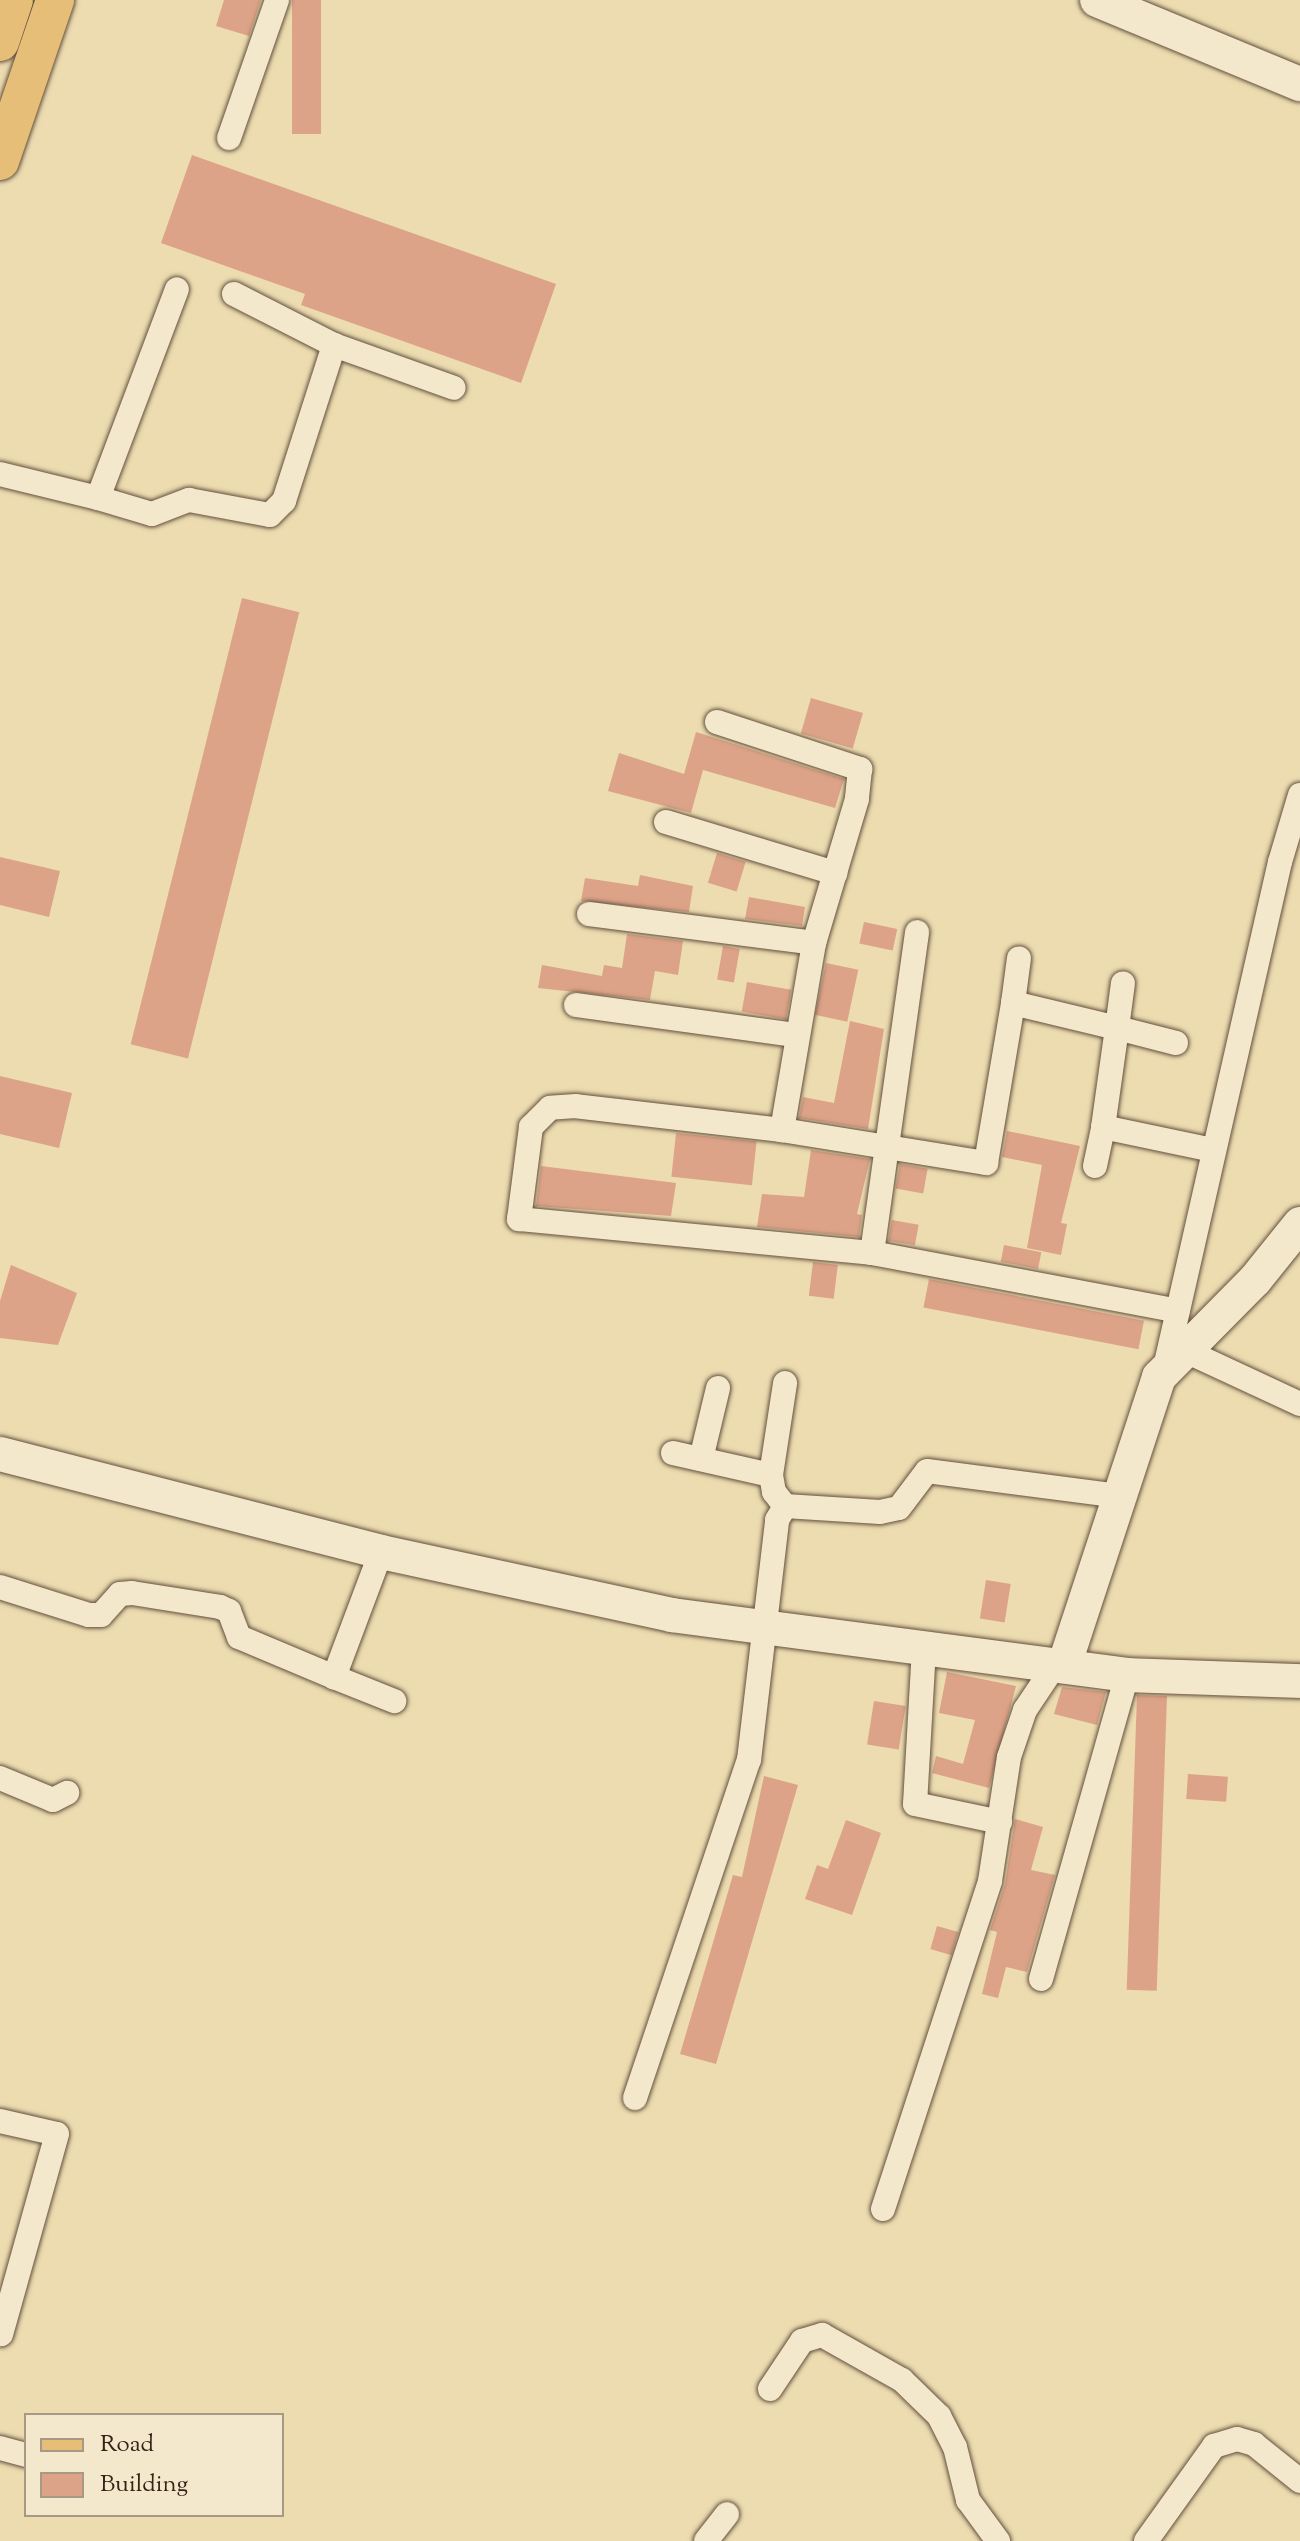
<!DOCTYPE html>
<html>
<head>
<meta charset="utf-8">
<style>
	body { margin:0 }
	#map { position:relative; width:1300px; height:2541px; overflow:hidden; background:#ecdcb0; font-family:"Sorts Mill Goudy",serif }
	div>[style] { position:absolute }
	.building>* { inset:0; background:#dca388; transform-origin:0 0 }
	.roads { filter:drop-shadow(0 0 2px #64503e) drop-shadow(0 0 2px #64503e) }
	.street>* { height:24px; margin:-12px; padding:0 12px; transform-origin:12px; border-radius:12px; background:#f3e8cc }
	.secondary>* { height:34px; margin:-17px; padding:0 17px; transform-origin:17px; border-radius:17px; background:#f3e8cc }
	.primary>* { height:38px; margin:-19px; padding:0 19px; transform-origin:19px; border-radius:19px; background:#e6be78 }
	span { translate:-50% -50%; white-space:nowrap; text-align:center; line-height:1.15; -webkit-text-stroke:8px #f3e8cc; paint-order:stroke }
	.legend { position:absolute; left:24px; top:2413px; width:260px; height:104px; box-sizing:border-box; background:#f3e8cc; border:2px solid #a89984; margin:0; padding:10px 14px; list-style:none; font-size:24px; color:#372218 }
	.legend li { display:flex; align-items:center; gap:16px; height:40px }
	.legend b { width:40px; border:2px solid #a89984 }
</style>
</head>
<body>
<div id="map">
	<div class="building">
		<i style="clip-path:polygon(224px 0,261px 0,249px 36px,216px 26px)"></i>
		<i style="left:292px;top:0;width:29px;height:134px"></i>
		<i style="clip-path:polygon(192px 155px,556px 284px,521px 383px,301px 305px,305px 294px,161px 243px)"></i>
		<i style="left:242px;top:598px;width:59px;height:460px;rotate:14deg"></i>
		<i style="left:811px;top:698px;width:54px;height:37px;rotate:16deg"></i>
		<i style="clip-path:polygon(696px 732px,844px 779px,835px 808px,703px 770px,691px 813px,608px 791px,619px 753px,684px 774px)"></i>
		<i style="left:717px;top:853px;width:30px;height:31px;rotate:17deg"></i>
		<i style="clip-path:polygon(0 857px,60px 871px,49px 917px,0 905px)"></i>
		<i style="clip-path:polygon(640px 875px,693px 886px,689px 912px,581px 901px,585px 878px,638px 886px)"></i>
		<i style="clip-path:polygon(749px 897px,805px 907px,802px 926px,745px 919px)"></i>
		<i style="left:864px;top:922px;width:34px;height:22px;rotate:12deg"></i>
		<i style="clip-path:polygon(627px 934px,683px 941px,678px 975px,655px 971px,650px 1000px,538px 988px,542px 965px,602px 976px,604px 965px,622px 968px)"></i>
		<i style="left:723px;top:946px;width:17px;height:34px;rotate:10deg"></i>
		<i style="left:826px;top:963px;width:33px;height:53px;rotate:12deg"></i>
		<i style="left:747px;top:982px;width:45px;height:30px;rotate:10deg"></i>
		<i style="clip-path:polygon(850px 1021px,884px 1029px,868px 1129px,799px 1118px,803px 1097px,834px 1103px)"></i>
		<i style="clip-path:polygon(0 1076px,72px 1093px,59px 1148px,0 1134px)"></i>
		<i style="clip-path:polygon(1007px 1131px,1080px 1146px,1061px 1223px,1067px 1224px,1061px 1255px,1027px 1248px,1042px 1165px,1002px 1157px)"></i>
		<i style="left:676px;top:1133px;width:81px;height:44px;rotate:6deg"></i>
		<i style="clip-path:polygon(811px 1150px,870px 1159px,857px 1214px,862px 1215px,859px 1237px,757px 1227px,762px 1194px,804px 1197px)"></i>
		<i style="left:900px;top:1164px;width:28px;height:25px;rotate:10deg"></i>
		<i style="clip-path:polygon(541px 1166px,676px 1183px,671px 1216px,536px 1206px)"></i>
		<i style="left:892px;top:1220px;width:27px;height:21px;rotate:10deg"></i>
		<i style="left:1004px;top:1245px;width:38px;height:17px;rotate:11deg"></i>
		<i style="left:813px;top:1262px;width:25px;height:34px;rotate:7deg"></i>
		<i style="clip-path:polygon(11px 1265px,77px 1293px,58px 1345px,0 1338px,0 1301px)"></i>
		<i style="left:929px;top:1279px;width:219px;height:29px;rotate:11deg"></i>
		<i style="left:986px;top:1580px;width:25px;height:39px;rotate:9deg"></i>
		<i style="clip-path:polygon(947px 1672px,1016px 1686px,989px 1788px,932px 1773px,936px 1756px,963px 1764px,975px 1720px,939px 1713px)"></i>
		<i style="clip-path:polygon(1062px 1687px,1106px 1692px,1097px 1725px,1054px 1714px)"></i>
		<i style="left:1137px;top:1695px;width:30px;height:295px;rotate:2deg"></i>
		<i style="left:874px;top:1701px;width:32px;height:44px;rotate:9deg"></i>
		<i style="left:1188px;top:1774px;width:40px;height:25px;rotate:4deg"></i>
		<i style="clip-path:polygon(764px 1776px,798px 1785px,716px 2064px,680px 2054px,733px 1875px,742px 1877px)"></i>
		<i style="clip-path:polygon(1015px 1819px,1043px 1827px,1031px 1870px,1055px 1875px,1027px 1972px,1006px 1967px,998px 1998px,982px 1994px,997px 1932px,990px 1930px,1005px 1884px)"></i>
		<i style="clip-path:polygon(846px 1820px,881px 1833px,852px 1915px,805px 1899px,817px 1865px,828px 1869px)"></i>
		<i style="left:937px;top:1926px;width:22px;height:24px;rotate:16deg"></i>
	</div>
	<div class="roads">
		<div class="street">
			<i style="left:229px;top:138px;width:146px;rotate:-70.8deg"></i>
			<i style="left:234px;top:294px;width:112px;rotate:27deg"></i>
			<i style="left:334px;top:345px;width:127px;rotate:19.7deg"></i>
			<i style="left:0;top:474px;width:101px;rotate:13.8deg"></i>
			<i style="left:98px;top:498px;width:223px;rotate:-69.3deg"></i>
			<i style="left:98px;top:498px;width:56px;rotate:16.5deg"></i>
			<i style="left:152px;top:514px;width:40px;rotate:-21deg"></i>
			<i style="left:189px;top:500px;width:82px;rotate:10.5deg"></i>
			<i style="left:270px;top:515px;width:20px;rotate:-45deg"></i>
			<i style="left:284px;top:501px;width:164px;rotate:-72.2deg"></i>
			<i style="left:717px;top:722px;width:151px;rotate:18.2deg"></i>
			<i style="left:860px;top:769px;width:30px;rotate:96deg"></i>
			<i style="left:857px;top:799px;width:150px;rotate:106.6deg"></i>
			<i style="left:814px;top:943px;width:190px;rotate:99.7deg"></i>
			<i style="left:782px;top:1130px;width:207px;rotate:9.2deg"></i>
			<i style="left:986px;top:1163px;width:162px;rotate:-80.4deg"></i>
			<i style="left:1013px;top:1003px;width:107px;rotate:13.5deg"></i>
			<i style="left:1117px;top:1028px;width:45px;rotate:-82.4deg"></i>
			<i style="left:666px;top:822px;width:177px;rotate:16.8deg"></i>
			<i style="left:589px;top:914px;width:227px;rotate:7.3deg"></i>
			<i style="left:1013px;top:1003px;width:45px;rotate:-82.4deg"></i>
			<i style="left:576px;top:1005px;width:222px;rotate:7.8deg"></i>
			<i style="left:1176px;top:1043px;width:61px;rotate:-165.7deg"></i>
			<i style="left:1117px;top:1028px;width:100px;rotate:98deg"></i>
			<i style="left:1103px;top:1127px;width:112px;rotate:11.8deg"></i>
			<i style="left:782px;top:1130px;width:207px;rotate:-173.4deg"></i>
			<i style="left:576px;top:1106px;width:26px;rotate:176deg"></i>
			<i style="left:550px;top:1108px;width:27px;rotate:135deg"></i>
			<i style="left:531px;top:1127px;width:93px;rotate:97.4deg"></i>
			<i style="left:519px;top:1219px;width:355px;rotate:5.5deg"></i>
			<i style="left:872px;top:1253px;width:311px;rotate:10.7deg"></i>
			<i style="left:1095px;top:1166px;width:40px;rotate:-78deg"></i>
			<i style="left:872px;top:1253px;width:324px;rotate:-82deg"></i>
			<i style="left:1186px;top:1351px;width:126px;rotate:24.9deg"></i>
			<i style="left:1164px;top:1372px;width:523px;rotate:-77.19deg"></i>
			<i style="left:1280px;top:862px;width:70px;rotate:-73.4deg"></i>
			<i style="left:673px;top:1453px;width:100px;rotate:12.7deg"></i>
			<i style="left:701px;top:1459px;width:73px;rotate:-76.5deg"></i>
			<i style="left:785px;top:1506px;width:18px;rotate:-128deg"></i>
			<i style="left:774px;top:1492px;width:17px;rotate:-100deg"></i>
			<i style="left:771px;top:1475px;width:93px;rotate:-81.3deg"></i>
			<i style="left:381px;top:1552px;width:134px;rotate:110.6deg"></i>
			<i style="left:334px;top:1677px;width:65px;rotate:21.8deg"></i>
			<i style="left:0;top:1587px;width:93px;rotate:17.5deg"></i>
			<i style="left:89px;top:1615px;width:12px"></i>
			<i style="left:101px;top:1615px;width:28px;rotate:-48deg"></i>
			<i style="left:120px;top:1594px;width:12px;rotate:-5deg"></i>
			<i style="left:132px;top:1593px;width:89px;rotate:9deg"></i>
			<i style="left:220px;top:1607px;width:10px;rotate:24deg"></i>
			<i style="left:229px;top:1611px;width:28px;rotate:69deg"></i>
			<i style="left:239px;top:1637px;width:103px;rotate:22.8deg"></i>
			<i style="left:924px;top:1648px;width:156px;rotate:93.3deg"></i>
			<i style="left:915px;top:1804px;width:87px;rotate:12deg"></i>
			<i style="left:0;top:1778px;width:57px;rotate:22.5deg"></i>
			<i style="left:53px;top:1800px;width:16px;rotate:-27deg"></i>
			<i style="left:1041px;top:1979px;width:316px;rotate:-74.2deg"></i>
			<i style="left:635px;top:2098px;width:357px;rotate:-71.4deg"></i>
			<i style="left:749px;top:1760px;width:242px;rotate:-83.3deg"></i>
			<i style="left:777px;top:1520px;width:16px;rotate:-60deg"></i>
			<i style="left:785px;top:1506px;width:95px;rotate:3.6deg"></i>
			<i style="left:880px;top:1512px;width:19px;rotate:-12deg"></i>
			<i style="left:899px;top:1508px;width:46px;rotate:-52.9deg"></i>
			<i style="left:927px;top:1471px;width:195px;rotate:7.4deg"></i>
			<i style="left:0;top:2121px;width:58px;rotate:12.8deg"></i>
			<i style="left:57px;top:2134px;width:208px;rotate:105.6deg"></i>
			<i style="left:883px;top:2209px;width:345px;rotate:-71.9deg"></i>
			<i style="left:990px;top:1881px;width:125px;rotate:-81.3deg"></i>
			<i style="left:1009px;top:1757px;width:50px;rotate:-71.2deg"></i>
			<i style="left:1025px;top:1710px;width:54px;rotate:-56.3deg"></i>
			<i style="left:770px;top:2389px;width:58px;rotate:-56.3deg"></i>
			<i style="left:802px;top:2341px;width:21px;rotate:-17deg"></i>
			<i style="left:822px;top:2335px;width:92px;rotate:29.4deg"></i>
			<i style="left:902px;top:2380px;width:52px;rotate:44.2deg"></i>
			<i style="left:939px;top:2416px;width:35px;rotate:63deg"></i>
			<i style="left:955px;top:2447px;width:55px;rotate:76.2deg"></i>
			<i style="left:968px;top:2500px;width:51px;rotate:53.8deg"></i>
			<i style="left:0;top:2448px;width:27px;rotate:15deg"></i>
			<i style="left:706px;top:2541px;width:34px;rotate:-52deg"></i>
			<i style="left:1146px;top:2541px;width:117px;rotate:-54.4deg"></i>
			<i style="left:1214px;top:2446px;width:24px;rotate:-17deg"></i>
			<i style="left:1237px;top:2439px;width:18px;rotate:16deg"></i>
			<i style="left:1254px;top:2444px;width:59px;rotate:38.8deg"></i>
		</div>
		<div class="secondary">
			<i style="left:1097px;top:0;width:220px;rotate:22.5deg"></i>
			<i style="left:0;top:1454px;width:393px;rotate:14.4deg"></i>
			<i style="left:381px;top:1552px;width:298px;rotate:12.2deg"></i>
			<i style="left:672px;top:1615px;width:459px;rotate:7.5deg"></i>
			<i style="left:1127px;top:1675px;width:173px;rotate:2deg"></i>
			<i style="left:1064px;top:1666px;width:304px;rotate:-71.8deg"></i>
			<i style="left:1159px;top:1377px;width:136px;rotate:-45.3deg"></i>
			<i style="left:1255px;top:1280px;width:72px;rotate:-51.2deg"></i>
		</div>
		<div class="primary">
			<i style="left:0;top:42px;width:44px;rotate:-71.6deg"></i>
			<i style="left:0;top:161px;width:170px;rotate:-71.1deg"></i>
		</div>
	</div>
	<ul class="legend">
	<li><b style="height:10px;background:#e6be78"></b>Road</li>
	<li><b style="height:22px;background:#dca388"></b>Building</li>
	</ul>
</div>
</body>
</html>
